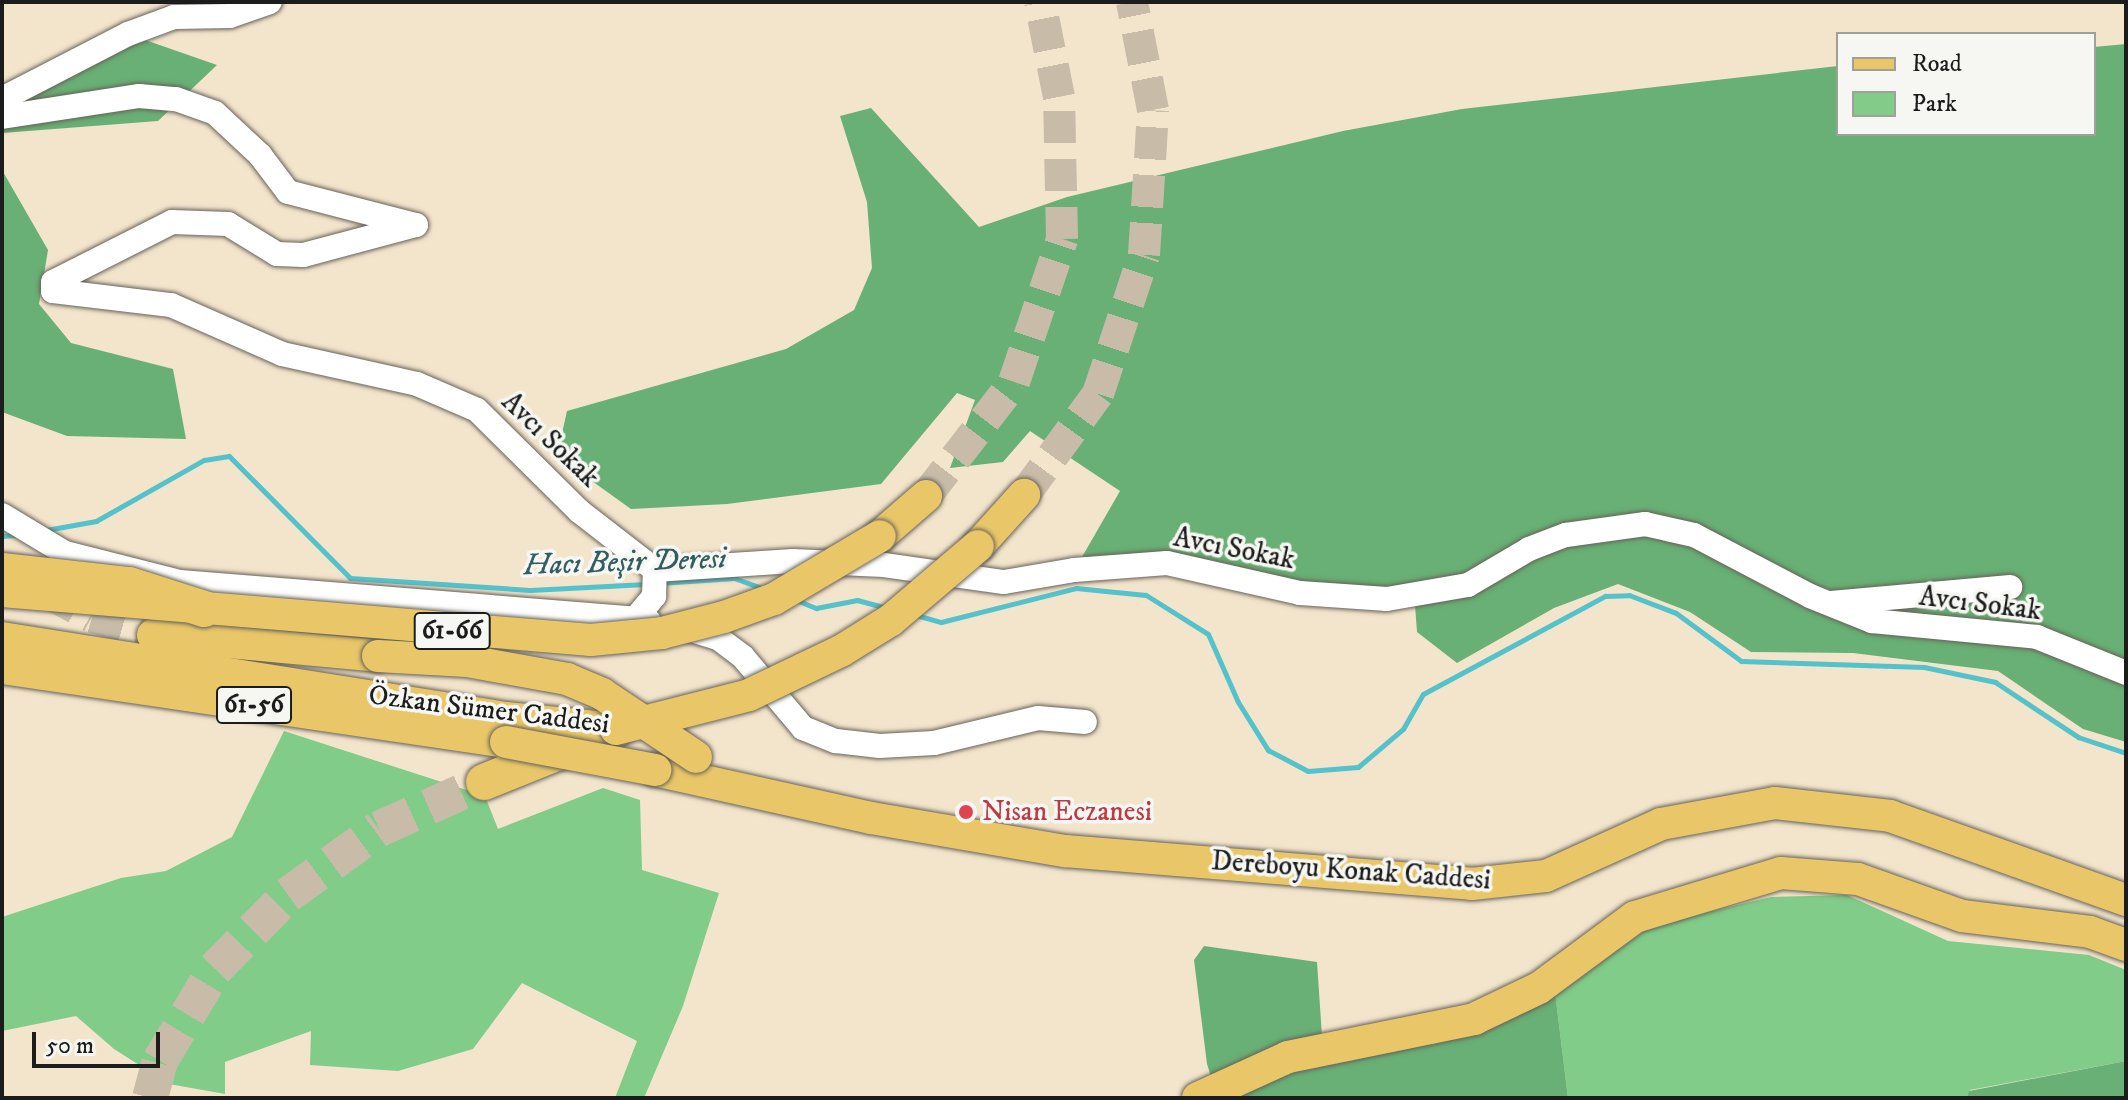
<!DOCTYPE html>
<html>
<head>
<meta charset="utf-8">
<style>
	body { margin:0 }
	#map { position:relative; width:2128px; height:1100px; overflow:hidden; background:#f3e4cc; font-family:"IM FELL DW Pica",serif }
	div>[style] { position:absolute }
	.green>* { inset:0; background:#81cc89 }
	.forest>* { inset:0; background:#68b075 }
	.stream>* { height:5px; margin:-2.5px; padding:0 2.5px; transform-origin:2.5px; border-radius:2.5px; background:#54c2cb }
	.major-tunnel>* { height:32px; margin-top:-16px; transform-origin:0; background:repeating-linear-gradient(90deg,#c8bca9 0 32px,transparent 0 48px) }
	.highway-tunnel>* { height:36px; margin-top:-18px; transform-origin:0; background:repeating-linear-gradient(90deg,#c8bca9 0 36px,transparent 0 54px) }
	.roads { filter:drop-shadow(0 0 2px #67625a) drop-shadow(0 0 2px #67625a) }
	.minor>* { height:24px; margin:-12px; padding:0 12px; transform-origin:12px; border-radius:12px; background:#fff }
	.major>* { height:32px; margin:-16px; padding:0 16px; transform-origin:16px; border-radius:16px; background:#e9c769 }
	.highway>* { height:36px; margin:-18px; padding:0 18px; transform-origin:18px; border-radius:18px; background:#e9c769 }
	.bridges { filter:drop-shadow(0 0 2px #67625a) drop-shadow(0 0 2px #67625a) }
	.major-bridge>* { height:32px; margin:-16px; padding:0 16px; transform-origin:16px; border-radius:16px; background:#e9c769 }
	.highway-bridge>* { height:36px; margin:-18px; padding:0 18px; transform-origin:18px; border-radius:18px; background:#e9c769 }
	.dots>* { width:22px; height:22px; translate:-50% -50%; box-sizing:border-box; border:4px solid #f6f6f2; border-radius:50% }
	span { translate:-50% -50%; white-space:nowrap; text-align:center; line-height:1.15; -webkit-text-stroke:7px #f6f6f2; paint-order:stroke }
	.shield-label span { padding:2px 6px; background:#f6f6f2; border:2px solid; border-radius:6px; -webkit-text-stroke-width:0 }
	.shield-label { font-size:26px; color:#1c1c1c; font-weight:700 }
	.street-label { font-size:28px; color:#1c1c1c }
	.health-label { font-size:28px; color:#be3a42 }
	.left { translate:0 -50%; text-align:left }
	.water-label { font-size:30px; color:#325e62; font-style:italic }
	.frame { position:absolute; inset:0; border:4px solid #1c1c1c; pointer-events:none }
	.legend { position:absolute; left:1836px; top:32px; width:260px; height:104px; box-sizing:border-box; background:#f6f6f2; border:2px solid #9f9f9c; margin:0; padding:10px 14px; list-style:none; font-size:24px; color:#1c1c1c }
	.legend li { display:flex; align-items:center; gap:16px; height:40px }
	.legend b { width:40px; border:2px solid #9f9f9c }
	.scale { position:absolute; left:32px; top:1032px; width:128px; height:36px; box-sizing:border-box; border:4px solid #1c1c1c; border-top:0; padding-left:10px; font-size:24px; line-height:28px; white-space:nowrap; color:#1c1c1c; -webkit-text-stroke:6px #f6f6f2; paint-order:stroke }
</style>
</head>
<body>
<div id="map">
	<div class="green">
		<i style="clip-path:polygon(284px 731px,485px 796px,498px 829px,603px 788px,640px 800px,642px 870px,719px 893px,683px 1006px,644px 1098px,615px 1098px,637px 1041px,522px 983px,473px 1049px,398px 1071px,310px 1065px,311px 1031px,225px 1062px,225px 1094px,169px 1084px,114px 1049px,76px 1016px,2px 1031px,2px 917px,121px 878px,166px 871px,232px 837px)"></i>
		<i style="clip-path:polygon(1847px 895px,1948px 941px,2089px 955px,2126px 970px,2126px 1061px,1970px 1090px,1967px 1098px,1568px 1098px,1555px 992px,1653px 925px,1771px 897px)"></i>
	</div>
	<div class="forest">
		<i style="clip-path:polygon(128px 34px,217px 65px,158px 121px,2px 133px,2px 99px)"></i>
		<i style="clip-path:polygon(2126px 44px,2126px 742px,2083px 729px,1998px 671px,1853px 653px,1751px 652px,1690px 612px,1618px 584px,1554px 608px,1457px 663px,1417px 632px,1415px 605px,1164px 557px,1082px 557px,1120px 491px,1030px 431px,1003px 462px,950px 468px,975px 400px,957px 393px,881px 484px,727px 504px,631px 509px,557px 456px,567px 411px,786px 349px,854px 310px,872px 268px,867px 202px,840px 116px,871px 108px,979px 227px,1067px 197px,1343px 131px,1462px 109px,1838px 66px,1838px 134px,2094px 134px,2094px 47px)"></i>
		<i style="clip-path:polygon(2px 170px,48px 250px,39px 304px,71px 343px,173px 369px,186px 439px,67px 436px,2px 412px)"></i>
		<i style="clip-path:polygon(1204px 946px,1317px 962px,1324px 1066px,1475px 1035px,1555px 992px,1568px 1098px,1218px 1098px,1207px 1064px,1194px 960px)"></i>
		<i style="clip-path:polygon(2126px 1061px,2126px 1098px,1967px 1098px,1969px 1091px)"></i>
	</div>
	<div class="stream">
		<i style="left:46px;top:530px;width:51px;rotate:-10.2deg"></i>
		<i style="left:96px;top:521px;width:124px;rotate:-29.5deg"></i>
		<i style="left:204px;top:460px;width:25px;rotate:-9deg"></i>
		<i style="left:229px;top:456px;width:172px;rotate:45.2deg"></i>
		<i style="left:350px;top:578px;width:180px;rotate:3.8deg"></i>
		<i style="left:530px;top:590px;width:116px;rotate:-3deg"></i>
		<i style="left:2px;top:536px;width:14px;rotate:-4deg"></i>
		<i style="left:660px;top:583px;width:74px;rotate:-3.9deg"></i>
		<i style="left:734px;top:578px;width:32px;rotate:20deg"></i>
		<i style="left:796px;top:600px;width:22px;rotate:22deg"></i>
		<i style="left:816px;top:608px;width:42px;rotate:-11deg"></i>
		<i style="left:857px;top:600px;width:31px;rotate:15deg"></i>
		<i style="left:916px;top:615px;width:26px;rotate:16deg"></i>
		<i style="left:941px;top:622px;width:139px;rotate:-14.1deg"></i>
		<i style="left:1076px;top:588px;width:70px;rotate:5.7deg"></i>
		<i style="left:1146px;top:595px;width:73px;rotate:32.2deg"></i>
		<i style="left:1208px;top:634px;width:74px;rotate:66.2deg"></i>
		<i style="left:1238px;top:702px;width:57px;rotate:58deg"></i>
		<i style="left:1268px;top:750px;width:45px;rotate:27.7deg"></i>
		<i style="left:1308px;top:771px;width:50px;rotate:-4.6deg"></i>
		<i style="left:1358px;top:767px;width:59px;rotate:-40.2deg"></i>
		<i style="left:1403px;top:729px;width:40px;rotate:-60.3deg"></i>
		<i style="left:1423px;top:694px;width:207px;rotate:-28.3deg"></i>
		<i style="left:1605px;top:596px;width:24px;rotate:-2deg"></i>
		<i style="left:1629px;top:595px;width:50px;rotate:21deg"></i>
		<i style="left:1676px;top:613px;width:81px;rotate:36.4deg"></i>
		<i style="left:1741px;top:661px;width:183px;rotate:1.9deg"></i>
		<i style="left:1924px;top:667px;width:73px;rotate:11.9deg"></i>
		<i style="left:1995px;top:682px;width:100px;rotate:33.5deg"></i>
		<i style="left:2078px;top:737px;width:51px;rotate:18.4deg"></i>
	</div>
	<div class="major-tunnel">
		<i style="left:1024px;top:495px;width:125px;rotate:-53.8deg"></i>
		<i style="left:1098px;top:394px;width:146px;rotate:-71.7deg"></i>
		<i style="left:1144px;top:255px;width:145px;rotate:-86.4deg"></i>
		<i style="left:1153px;top:110px;width:110px;rotate:-101deg"></i>
		<i style="left:926px;top:496px;width:144px;rotate:-52.3deg"></i>
		<i style="left:1014px;top:382px;width:151px;rotate:-71.4deg"></i>
		<i style="left:1062px;top:239px;width:142px;rotate:-91.2deg"></i>
		<i style="left:1059px;top:97px;width:97px;rotate:-101.3deg"></i>
		<i style="left:48px;top:593px;width:50px;rotate:28.6deg"></i>
		<i style="left:92px;top:617px;width:64px;rotate:16.4deg"></i>
	</div>
	<div class="highway-tunnel">
		<i style="left:150px;top:1098px;width:38px;rotate:-75deg"></i>
		<i style="left:160px;top:1061px;width:107px;rotate:-59.1deg"></i>
		<i style="left:215px;top:969px;width:104px;rotate:-45.4deg"></i>
		<i style="left:288px;top:895px;width:112px;rotate:-36deg"></i>
		<i style="left:379px;top:829px;width:115px;rotate:-24.1deg"></i>
	</div>
	<div class="roads">
		<div class="minor">
			<i style="left:2px;top:99px;width:142px;rotate:-27.3deg"></i>
			<i style="left:128px;top:34px;width:49px;rotate:-20.3deg"></i>
			<i style="left:174px;top:17px;width:56px;rotate:-1deg"></i>
			<i style="left:230px;top:16px;width:42px;rotate:-19.3deg"></i>
			<i style="left:2px;top:117px;width:139px;rotate:-8.7deg"></i>
			<i style="left:139px;top:96px;width:37px;rotate:5deg"></i>
			<i style="left:176px;top:99px;width:41px;rotate:19.7deg"></i>
			<i style="left:215px;top:113px;width:62px;rotate:43deg"></i>
			<i style="left:260px;top:155px;width:46px;rotate:52.9deg"></i>
			<i style="left:288px;top:192px;width:132px;rotate:14.5deg"></i>
			<i style="left:416px;top:225px;width:117px;rotate:165.1deg"></i>
			<i style="left:303px;top:255px;width:26px;rotate:-178deg"></i>
			<i style="left:277px;top:254px;width:57px;rotate:-148.5deg"></i>
			<i style="left:228px;top:224px;width:56px;rotate:-178deg"></i>
			<i style="left:172px;top:222px;width:133px;rotate:153.2deg"></i>
			<i style="left:53px;top:282px;width:9px;rotate:90deg"></i>
			<i style="left:53px;top:291px;width:119px;rotate:6.8deg"></i>
			<i style="left:171px;top:305px;width:121px;rotate:23.8deg"></i>
			<i style="left:282px;top:354px;width:138px;rotate:12.5deg"></i>
			<i style="left:417px;top:384px;width:65px;rotate:23.4deg"></i>
			<i style="left:477px;top:410px;width:144px;rotate:44.7deg"></i>
			<i style="left:579px;top:511px;width:96px;rotate:37.8deg"></i>
			<i style="left:655px;top:570px;width:138px;rotate:-3.7deg"></i>
			<i style="left:793px;top:561px;width:91px;rotate:2.5deg"></i>
			<i style="left:884px;top:565px;width:121px;rotate:8.1deg"></i>
			<i style="left:1004px;top:582px;width:71px;rotate:-9.7deg"></i>
			<i style="left:1074px;top:570px;width:93px;rotate:-4.3deg"></i>
			<i style="left:1167px;top:563px;width:136px;rotate:12.7deg"></i>
			<i style="left:1300px;top:593px;width:87px;rotate:3.9deg"></i>
			<i style="left:1387px;top:599px;width:82px;rotate:-9.8deg"></i>
			<i style="left:1468px;top:585px;width:71px;rotate:-30.5deg"></i>
			<i style="left:1529px;top:549px;width:40px;rotate:-21deg"></i>
			<i style="left:1566px;top:535px;width:80px;rotate:-7.9deg"></i>
			<i style="left:1645px;top:524px;width:50px;rotate:12.7deg"></i>
			<i style="left:1694px;top:535px;width:131px;rotate:27.7deg"></i>
			<i style="left:1810px;top:596px;width:67px;rotate:22deg"></i>
			<i style="left:1872px;top:621px;width:166px;rotate:5.5deg"></i>
			<i style="left:2037px;top:637px;width:96px;rotate:22deg"></i>
			<i style="left:2px;top:515px;width:74px;rotate:31.1deg"></i>
			<i style="left:65px;top:553px;width:119px;rotate:14.2deg"></i>
			<i style="left:180px;top:582px;width:457px;rotate:4.6deg"></i>
			<i style="left:1831px;top:603px;width:180px;rotate:-5.1deg"></i>
			<i style="left:649px;top:621px;width:14px;rotate:-172deg"></i>
			<i style="left:635px;top:619px;width:30px;rotate:-50deg"></i>
			<i style="left:654px;top:596px;width:26px;rotate:-88deg"></i>
			<i style="left:685px;top:628px;width:34px;rotate:17deg"></i>
			<i style="left:718px;top:638px;width:31px;rotate:37deg"></i>
			<i style="left:743px;top:657px;width:93px;rotate:49.8deg"></i>
			<i style="left:803px;top:728px;width:35px;rotate:22deg"></i>
			<i style="left:836px;top:741px;width:44px;rotate:6.5deg"></i>
			<i style="left:880px;top:746px;width:54px;rotate:-3.2deg"></i>
			<i style="left:934px;top:743px;width:107px;rotate:-13.5deg"></i>
			<i style="left:1038px;top:718px;width:47px;rotate:4.9deg"></i>
		</div>
		<div class="major">
			<i style="left:880px;top:536px;width:61px;rotate:-41deg"></i>
			<i style="left:978px;top:546px;width:69px;rotate:-48deg"></i>
			<i style="left:153px;top:635px;width:226px;rotate:5.3deg"></i>
			<i style="left:2px;top:638px;width:510px;rotate:9.02deg"></i>
			<i style="left:506px;top:718px;width:111px;rotate:5.7deg"></i>
			<i style="left:2px;top:668px;width:509px;rotate:8.35deg"></i>
			<i style="left:655px;top:770px;width:221px;rotate:12.5deg"></i>
			<i style="left:871px;top:818px;width:197px;rotate:9.7deg"></i>
			<i style="left:1065px;top:851px;width:408px;rotate:4.6deg"></i>
			<i style="left:1472px;top:884px;width:74px;rotate:-6.2deg"></i>
			<i style="left:1546px;top:876px;width:126px;rotate:-24.3deg"></i>
			<i style="left:1661px;top:824px;width:116px;rotate:-10.4deg"></i>
			<i style="left:1775px;top:803px;width:116px;rotate:6.4deg"></i>
			<i style="left:1890px;top:816px;width:251px;rotate:19.6deg"></i>
			<i style="left:1198px;top:1098px;width:99px;rotate:-24.5deg"></i>
			<i style="left:1288px;top:1057px;width:190px;rotate:-11.5deg"></i>
			<i style="left:1474px;top:1019px;width:72px;rotate:-25.5deg"></i>
			<i style="left:1539px;top:988px;width:119px;rotate:-36.5deg"></i>
			<i style="left:1635px;top:917px;width:152px;rotate:-16.8deg"></i>
			<i style="left:1781px;top:873px;width:77px;rotate:4.5deg"></i>
			<i style="left:1858px;top:879px;width:110px;rotate:19.6deg"></i>
			<i style="left:1962px;top:916px;width:129px;rotate:7.1deg"></i>
			<i style="left:2090px;top:932px;width:38px;rotate:20deg"></i>
		</div>
		<div class="highway">
			<i style="left:484px;top:782px;width:142px;rotate:-21.9deg"></i>
		</div>
	</div>
	<div class="bridges">
		<div class="major-bridge">
			<i style="left:2px;top:591px;width:591px;rotate:4.76deg"></i>
			<i style="left:591px;top:640px;width:71px;rotate:-5.6deg"></i>
			<i style="left:662px;top:633px;width:64px;rotate:-14.5deg"></i>
			<i style="left:724px;top:617px;width:53px;rotate:-19.8deg"></i>
			<i style="left:774px;top:599px;width:123px;rotate:-30.7deg"></i>
			<i style="left:378px;top:656px;width:89px;rotate:3.2deg"></i>
			<i style="left:467px;top:661px;width:102px;rotate:10.2deg"></i>
			<i style="left:567px;top:679px;width:38px;rotate:23deg"></i>
			<i style="left:602px;top:694px;width:113px;rotate:33.8deg"></i>
			<i style="left:616px;top:729px;width:137px;rotate:-14.3deg"></i>
			<i style="left:749px;top:695px;width:102px;rotate:-25.6deg"></i>
			<i style="left:841px;top:651px;width:59px;rotate:-31.8deg"></i>
			<i style="left:891px;top:620px;width:114px;rotate:-40.4deg"></i>
			<i style="left:506px;top:742px;width:152px;rotate:10.6deg"></i>
		</div>
		<div class="highway-bridge">
			<i style="left:2px;top:571px;width:128px;rotate:6.3deg"></i>
			<i style="left:129px;top:585px;width:79px;rotate:17.7deg"></i>
		</div>
	</div>
	<div class="dots">
		<i style="left:966px;top:812px;background:#e0444e"></i>
	</div>
	<div class="shield-label">
		<span style="left:452px;top:631px">61-66</span>
		<span style="left:254px;top:705px">61-56</span>
	</div>
	<div class="street-label">
		<span style="left:550px;top:440px;rotate:44deg">Avcı Sokak</span>
		<span style="left:1234px;top:549px;rotate:11deg">Avcı Sokak</span>
		<span style="left:1980px;top:604px;rotate:7deg">Avcı Sokak</span>
		<span style="left:489px;top:710px;rotate:7deg">Özkan Sümer Caddesi</span>
		<span style="left:1351px;top:871px;rotate:4deg">Dereboyu Konak Caddesi</span>
	</div>
	<div class="health-label">
		<span class="left" style="left:982px;top:812px">Nisan Eczanesi</span>
	</div>
	<div class="water-label">
		<span style="left:625px;top:563px;rotate:-2deg">Hacı Beşir Deresi</span>
	</div>
	<div class="frame"></div>
	<ul class="legend">
	<li><b style="height:10px;background:#e9c769"></b>Road</li>
	<li><b style="height:22px;background:#81cc89"></b>Park</li>
	</ul>
	<div class="scale">50 m</div>
</div>
</body>
</html>
